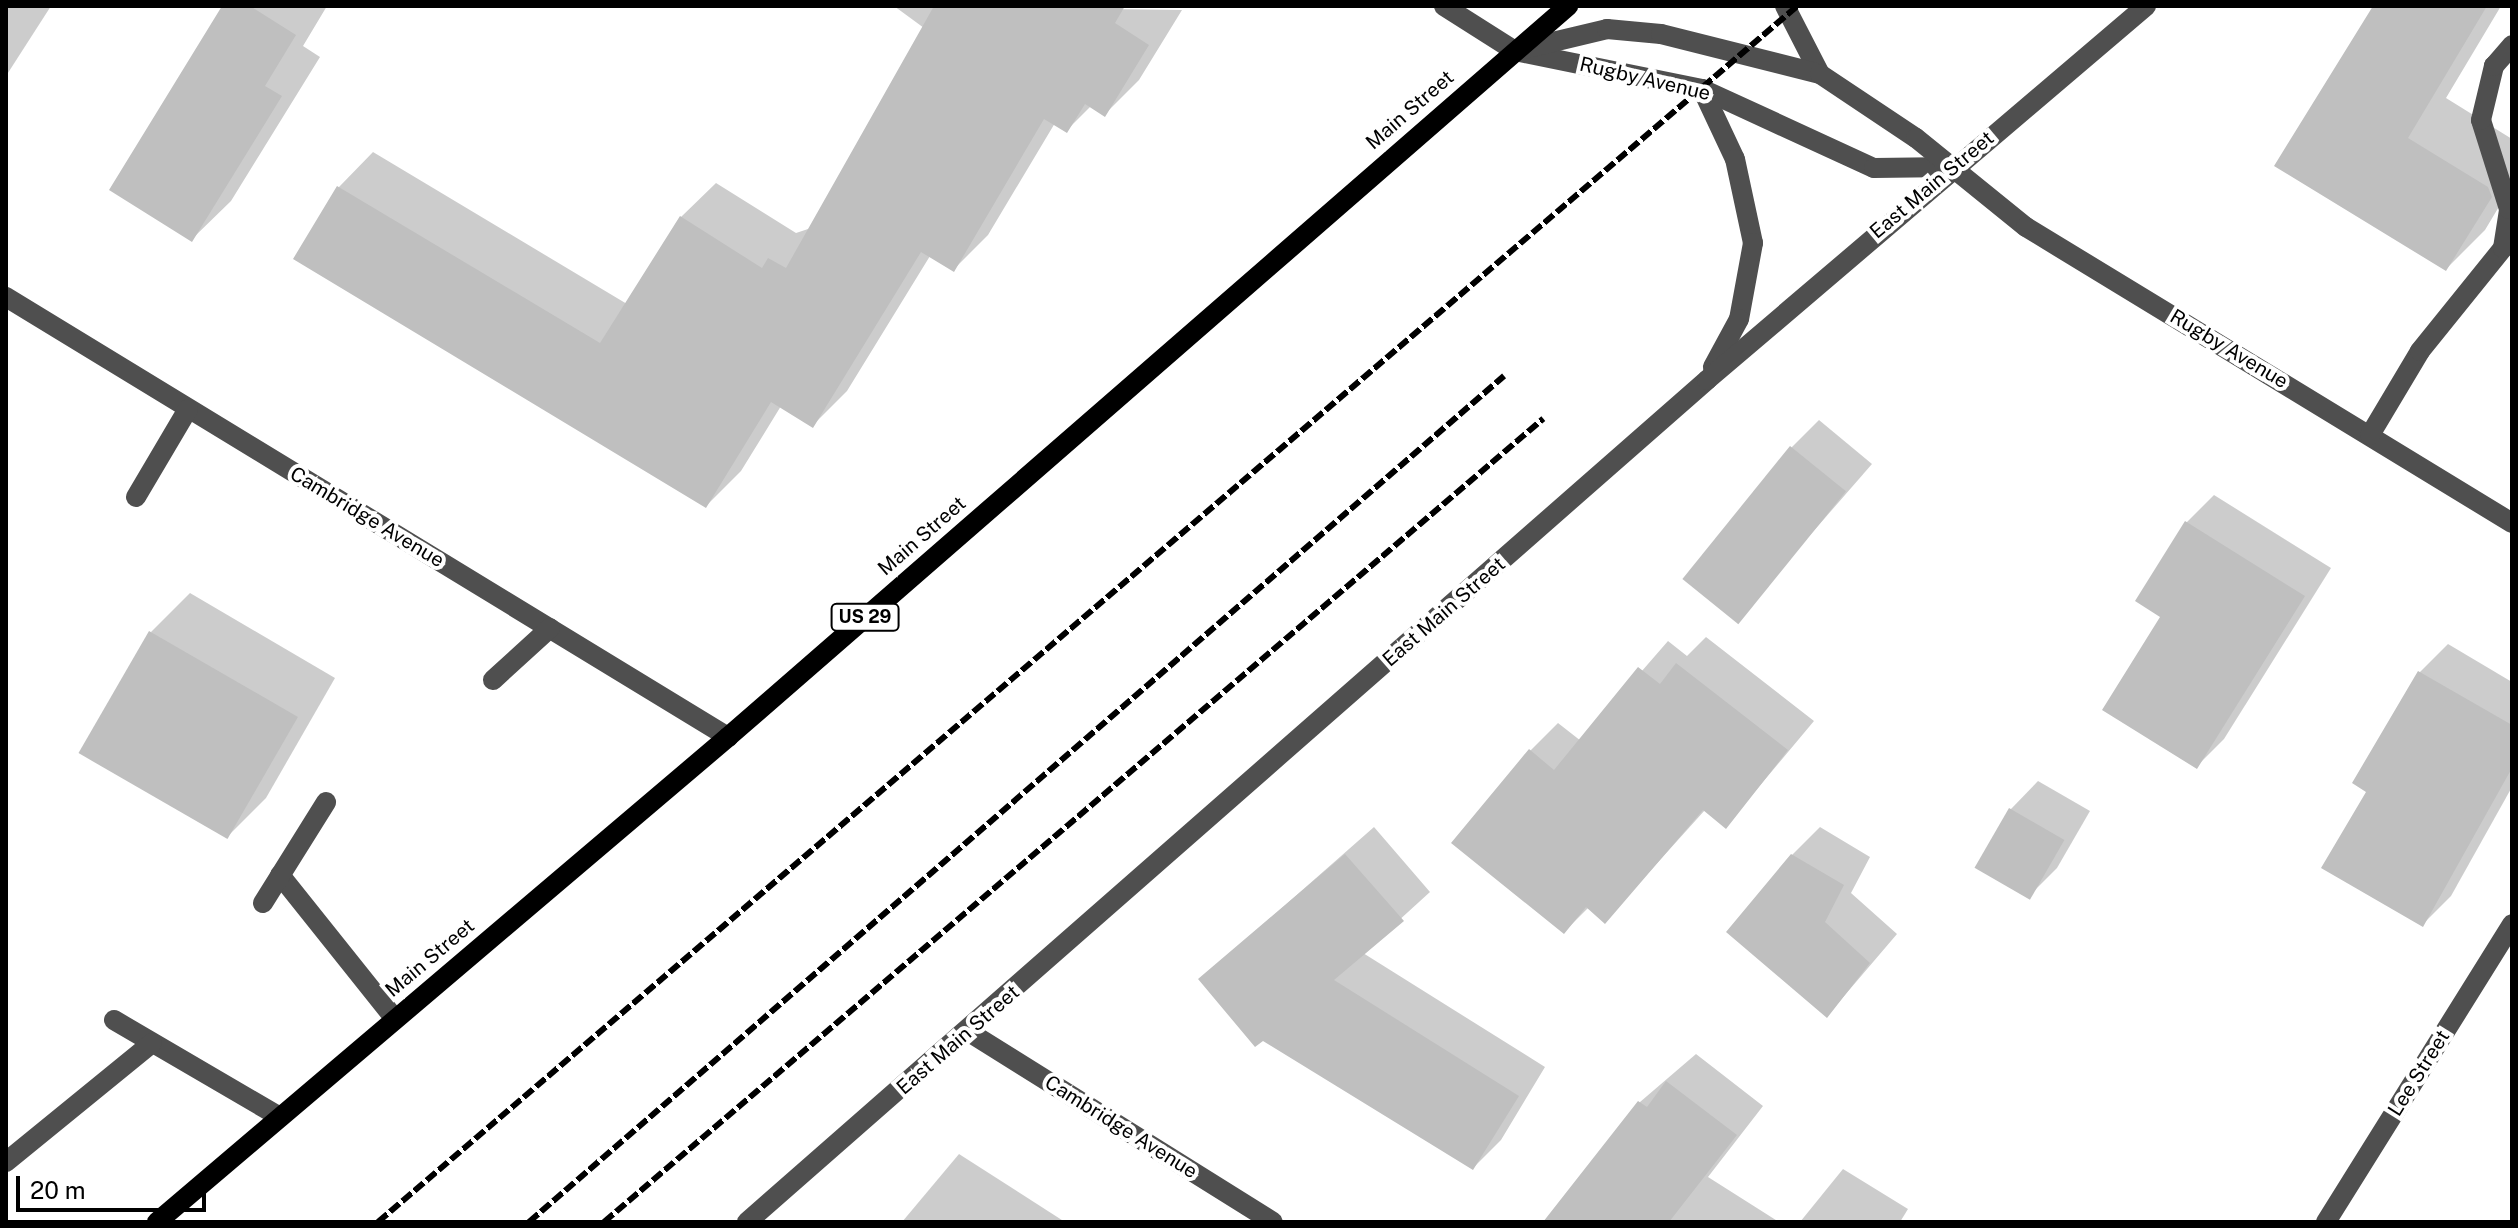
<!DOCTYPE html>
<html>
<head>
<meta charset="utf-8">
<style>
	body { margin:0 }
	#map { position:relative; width:2518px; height:1228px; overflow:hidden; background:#fff; font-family:"Public Sans",sans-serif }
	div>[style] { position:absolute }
	.shadow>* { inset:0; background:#0003 }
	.building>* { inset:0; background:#bfbfbf; transform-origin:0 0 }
	.minor>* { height:20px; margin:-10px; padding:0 10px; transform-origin:10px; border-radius:10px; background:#4f4f4f }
	.major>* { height:20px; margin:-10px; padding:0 10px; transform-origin:10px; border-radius:10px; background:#000 }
	.rail>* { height:6px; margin-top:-3px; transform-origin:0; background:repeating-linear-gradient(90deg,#000 0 12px,transparent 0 16px) }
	span { translate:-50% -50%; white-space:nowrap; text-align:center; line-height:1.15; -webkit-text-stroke:8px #fff; paint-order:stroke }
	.shield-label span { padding:2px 6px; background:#fff; border:2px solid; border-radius:6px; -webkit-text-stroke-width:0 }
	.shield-label { font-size:18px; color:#000; font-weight:700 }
	.street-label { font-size:20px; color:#000 }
	.frame { position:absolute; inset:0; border:8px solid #000; pointer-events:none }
	.scale { position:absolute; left:16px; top:1176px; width:190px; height:36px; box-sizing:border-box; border:4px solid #000; border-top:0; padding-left:10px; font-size:24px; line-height:28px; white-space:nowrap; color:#000; -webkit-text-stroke:6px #fff; paint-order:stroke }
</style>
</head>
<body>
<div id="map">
	<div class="shadow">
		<i style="clip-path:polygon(6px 6px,51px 6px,6px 76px)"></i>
		<i style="clip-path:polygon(225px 6px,327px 6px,303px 46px,320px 57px,231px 201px,192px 239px)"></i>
		<i style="clip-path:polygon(894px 6px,1182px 10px,1139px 80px,1105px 114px,1091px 106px,1067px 130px,1055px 123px,988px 235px,954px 269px,930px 256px,847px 391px,813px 425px,781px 406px,741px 471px,706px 506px,296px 258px,339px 187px,373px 152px,627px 304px,681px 217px,716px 183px,796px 233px,811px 228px,924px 28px)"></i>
		<i style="clip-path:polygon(2376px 6px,2501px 6px,2446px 98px,2512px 139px,2512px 185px,2485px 230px,2446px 269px,2277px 166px)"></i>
		<i style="clip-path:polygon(1819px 420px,1872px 464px,1736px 620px,1791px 448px)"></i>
		<i style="clip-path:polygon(2214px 495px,2331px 568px,2224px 739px,2196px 767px,2162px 616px,2186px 523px)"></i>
		<i style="clip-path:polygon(190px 593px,335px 678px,266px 798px,227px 837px,151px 632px)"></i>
		<i style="clip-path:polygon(1706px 637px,1814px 721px,1726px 826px,1705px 810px,1605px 921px,1589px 907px,1564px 932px,1530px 751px,1558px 723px,1581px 741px,1668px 641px,1687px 656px)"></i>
		<i style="clip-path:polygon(2448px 644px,2512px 682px,2512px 787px,2451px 896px,2423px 924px,2369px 791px,2420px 672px)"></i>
		<i style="clip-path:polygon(2038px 781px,2090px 811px,2057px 868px,2029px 896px,1977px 866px,2011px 809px)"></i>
		<i style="clip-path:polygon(1374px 827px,1430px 892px,1363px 953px,1545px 1067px,1501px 1140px,1473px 1168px,1201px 979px)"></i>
		<i style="clip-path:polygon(1820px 827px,1870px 857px,1851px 893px,1897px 934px,1827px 1016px,1792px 855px)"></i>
		<i style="clip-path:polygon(1696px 1054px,1763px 1106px,1708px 1177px,1779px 1222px,1565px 1222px,1553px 1213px,1640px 1102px)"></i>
		<i style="clip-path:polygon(959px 1154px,1065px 1222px,902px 1222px)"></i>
		<i style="clip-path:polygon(1843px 1169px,1908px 1209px,1900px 1222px,1800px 1222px)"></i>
	</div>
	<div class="building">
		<i style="clip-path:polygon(222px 6px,250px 6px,296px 35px,265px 86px,282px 96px,192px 242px,109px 190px)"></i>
		<i style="clip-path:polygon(934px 6px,1125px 6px,1115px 23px,1149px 45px,1105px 117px,1085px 104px,1067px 133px,1044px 119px,954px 272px,921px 252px,813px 428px,771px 402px,706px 508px,293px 259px,337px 186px,600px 343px,680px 216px,762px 268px,768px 258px,786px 268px)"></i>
		<i style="clip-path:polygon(2373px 6px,2487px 6px,2408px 138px,2488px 187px,2492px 197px,2446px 271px,2274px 166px)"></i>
		<i style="left:1790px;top:446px;width:72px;height:171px;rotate:39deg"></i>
		<i style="clip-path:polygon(2185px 521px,2305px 596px,2197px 769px,2102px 710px,2160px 617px,2135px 601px)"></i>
		<i style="left:149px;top:631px;width:172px;height:141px;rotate:30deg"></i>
		<i style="clip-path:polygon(1676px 663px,1788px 750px,1726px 829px,1703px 810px,1605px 924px,1586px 907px,1564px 934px,1451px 843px,1529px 749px,1554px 770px,1638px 667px,1660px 684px)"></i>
		<i style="clip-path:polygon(2418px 671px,2512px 725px,2512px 768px,2423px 927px,2321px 868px,2366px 792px,2352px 783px)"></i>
		<i style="left:2009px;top:808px;width:64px;height:69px;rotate:30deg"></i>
		<i style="clip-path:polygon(1345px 854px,1404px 921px,1334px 980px,1519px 1096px,1473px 1170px,1263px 1041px,1255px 1047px,1198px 979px)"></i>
		<i style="clip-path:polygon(1791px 854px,1844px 885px,1825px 922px,1870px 963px,1827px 1018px,1726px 932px)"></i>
		<i style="clip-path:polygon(1666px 1081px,1737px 1135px,1669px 1222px,1543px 1222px,1638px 1101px,1647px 1107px)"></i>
	</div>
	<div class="minor">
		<i style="left:1444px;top:6px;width:84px;rotate:32.4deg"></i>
		<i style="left:1515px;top:51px;width:191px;rotate:11.5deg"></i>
		<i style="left:1702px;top:89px;width:189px;rotate:24.7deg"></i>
		<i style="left:1874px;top:168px;width:78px;rotate:-0.7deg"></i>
		<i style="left:1785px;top:6px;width:76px;rotate:62.8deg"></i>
		<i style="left:1515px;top:51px;width:95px;rotate:-13.4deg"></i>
		<i style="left:1607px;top:29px;width:54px;rotate:5.3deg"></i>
		<i style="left:1661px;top:34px;width:164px;rotate:14.1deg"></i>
		<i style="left:1820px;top:74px;width:115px;rotate:33.7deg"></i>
		<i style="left:1916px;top:138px;width:141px;rotate:39deg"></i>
		<i style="left:2026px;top:227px;width:569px;rotate:31.34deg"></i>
		<i style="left:1702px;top:89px;width:77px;rotate:64.8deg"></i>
		<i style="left:1735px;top:159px;width:86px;rotate:77.9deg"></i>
		<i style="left:1753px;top:243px;width:77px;rotate:100.4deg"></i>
		<i style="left:1739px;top:319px;width:55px;rotate:118.4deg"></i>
		<i style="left:6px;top:297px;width:846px;rotate:31.36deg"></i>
		<i style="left:2370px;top:435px;width:98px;rotate:-59.2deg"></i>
		<i style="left:2420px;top:351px;width:132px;rotate:-51.1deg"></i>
		<i style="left:2503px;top:248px;width:39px;rotate:-81deg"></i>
		<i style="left:2509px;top:209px;width:93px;rotate:-107.5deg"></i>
		<i style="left:2481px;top:120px;width:56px;rotate:-76.5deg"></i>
		<i style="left:2494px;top:66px;width:28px;rotate:-49deg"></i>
		<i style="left:136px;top:497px;width:102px;rotate:-59.4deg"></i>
		<i style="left:493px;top:680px;width:77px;rotate:-42.4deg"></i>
		<i style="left:280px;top:875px;width:184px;rotate:51.4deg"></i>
		<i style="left:263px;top:903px;width:119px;rotate:-58deg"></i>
		<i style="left:114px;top:1020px;width:192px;rotate:30.3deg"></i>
		<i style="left:969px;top:1032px;width:358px;rotate:32deg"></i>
		<i style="left:6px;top:1162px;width:188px;rotate:-39.2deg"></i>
		<i style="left:747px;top:1222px;width:1277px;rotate:-41.25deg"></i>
		<i style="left:1707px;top:380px;width:577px;rotate:-40.43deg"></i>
		<i style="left:2326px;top:1222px;width:351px;rotate:-58deg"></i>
	</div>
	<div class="major">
		<i style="left:157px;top:1222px;width:749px;rotate:-40.34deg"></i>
		<i style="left:728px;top:737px;width:1114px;rotate:-41.03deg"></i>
	</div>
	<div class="rail">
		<i style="left:378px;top:1222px;width:1869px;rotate:-40.59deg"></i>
		<i style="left:529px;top:1222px;width:1291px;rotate:-40.95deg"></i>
		<i style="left:604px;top:1222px;width:1236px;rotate:-40.54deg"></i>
	</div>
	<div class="shield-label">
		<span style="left:865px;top:617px">US 29</span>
	</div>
	<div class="street-label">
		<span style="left:1645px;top:79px;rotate:13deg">Rugby Avenue</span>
		<span style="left:1410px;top:110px;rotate:-41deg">Main Street</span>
		<span style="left:1932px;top:185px;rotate:-40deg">East Main Street</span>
		<span style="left:2229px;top:349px;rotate:31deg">Rugby Avenue</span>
		<span style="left:367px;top:517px;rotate:31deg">Cambridge Avenue</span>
		<span style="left:922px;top:536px;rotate:-41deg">Main Street</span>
		<span style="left:1444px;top:612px;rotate:-41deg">East Main Street</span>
		<span style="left:430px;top:958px;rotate:-40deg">Main Street</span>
		<span style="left:958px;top:1040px;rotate:-41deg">East Main Street</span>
		<span style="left:2419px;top:1073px;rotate:-58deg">Lee Street</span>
		<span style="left:1121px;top:1127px;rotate:32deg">Cambridge Avenue</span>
	</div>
	<div class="frame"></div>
	<div class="scale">20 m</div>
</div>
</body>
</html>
